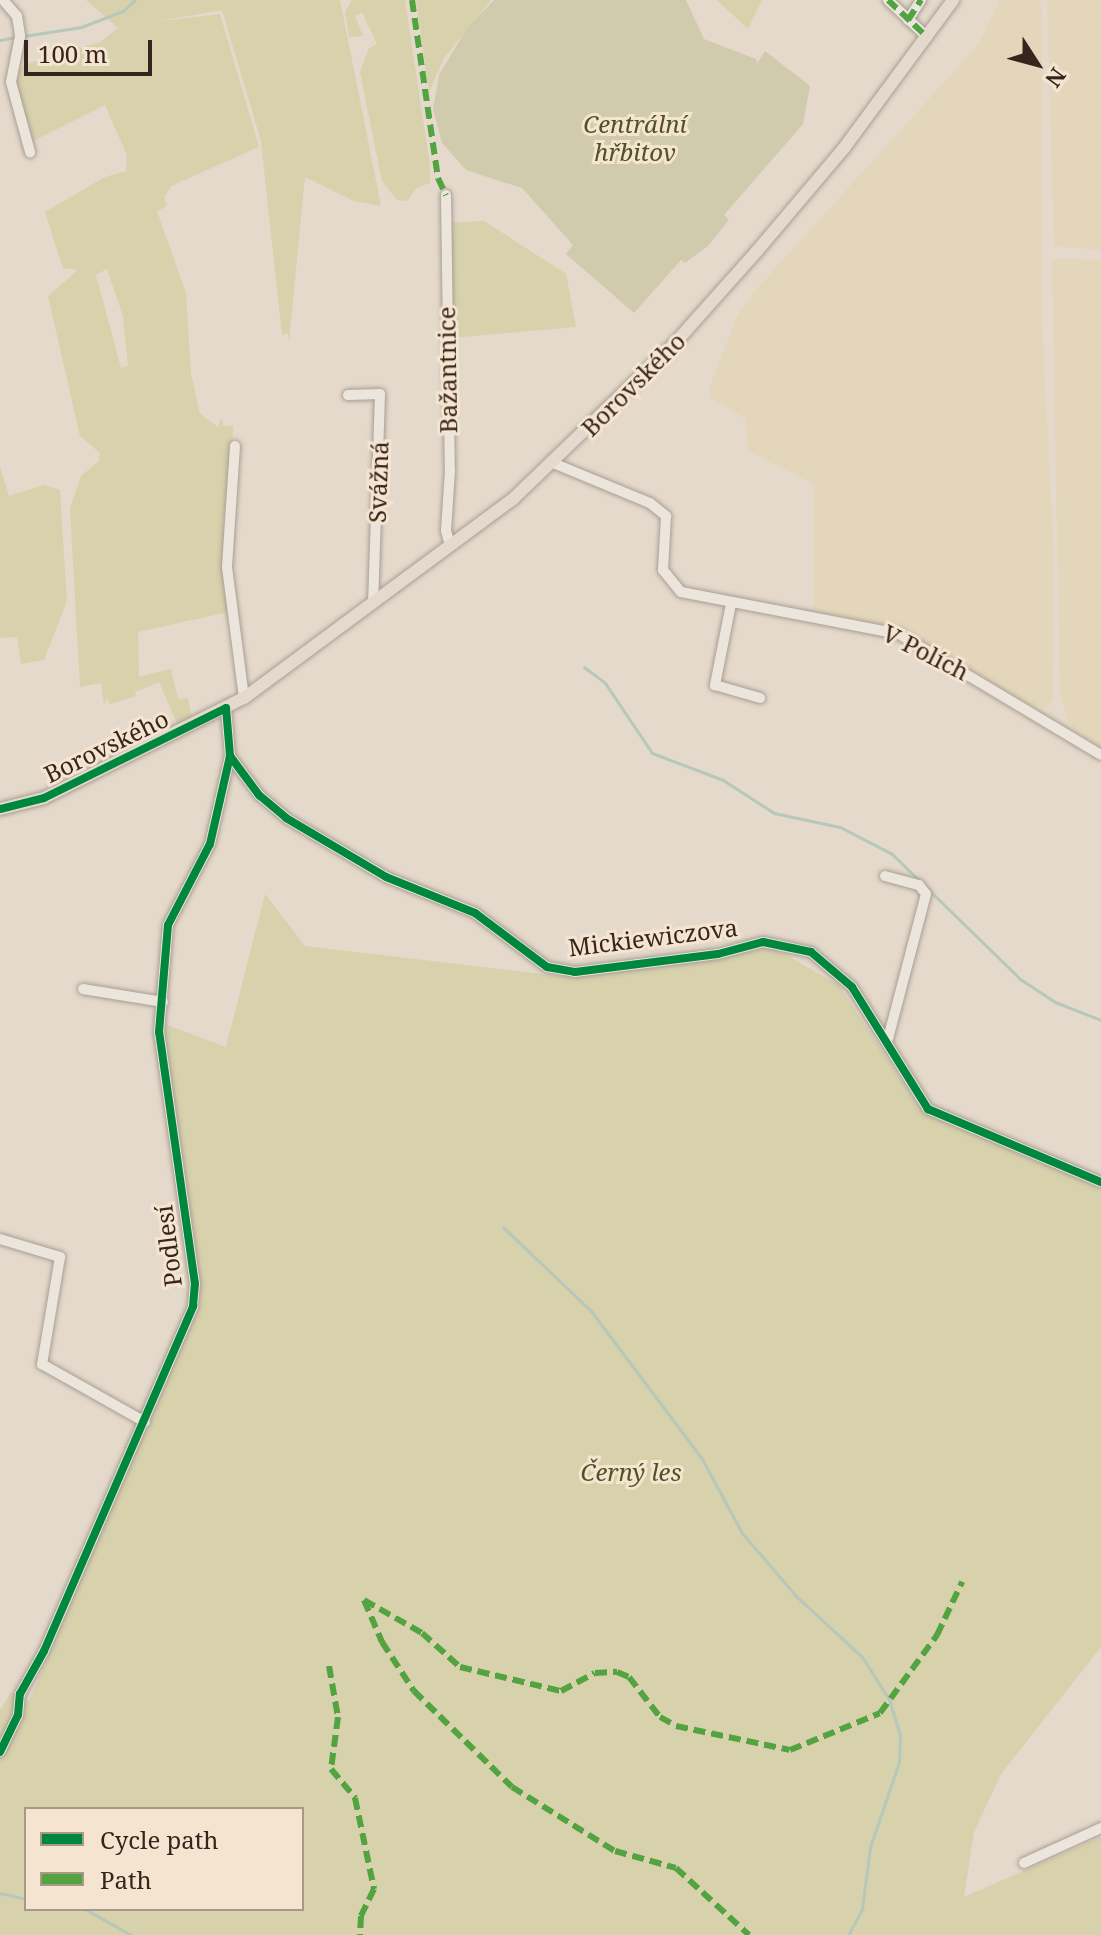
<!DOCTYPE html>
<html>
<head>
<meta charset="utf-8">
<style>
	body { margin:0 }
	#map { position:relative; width:1101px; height:1935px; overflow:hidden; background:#e4d9ca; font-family:"Noto Serif",serif }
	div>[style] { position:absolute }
	.farmland>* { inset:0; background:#e3d6ba }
	.green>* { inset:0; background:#d7d1ac }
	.cemetery>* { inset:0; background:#d0cbac }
	.stream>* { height:3px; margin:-1.5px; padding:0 1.5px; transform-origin:1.5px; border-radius:1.5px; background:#b6c8ba }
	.roads { filter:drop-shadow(0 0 2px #a99e94) drop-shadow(0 0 2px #a99e94) }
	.minor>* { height:10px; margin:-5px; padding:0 5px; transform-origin:5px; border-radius:5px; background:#ece5dc }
	.major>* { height:12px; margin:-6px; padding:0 6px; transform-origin:6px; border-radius:6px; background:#e3dacd }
	.quiet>* { height:6px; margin-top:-3px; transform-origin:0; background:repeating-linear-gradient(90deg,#53a341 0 12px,transparent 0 18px) }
	.cycleway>* { height:8px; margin:-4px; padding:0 4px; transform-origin:4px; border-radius:4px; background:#00873e }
	span { translate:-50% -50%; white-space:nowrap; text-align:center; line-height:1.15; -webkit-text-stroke:6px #f5e5d0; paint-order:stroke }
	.park-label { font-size:24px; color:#4d5323; font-style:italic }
	.street-label { font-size:24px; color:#36251c }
	.legend { position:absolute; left:24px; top:1807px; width:280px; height:104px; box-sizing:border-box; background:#f5e5d0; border:2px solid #a99888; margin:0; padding:10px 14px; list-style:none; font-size:24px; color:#36251c }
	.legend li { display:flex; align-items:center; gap:16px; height:40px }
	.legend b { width:40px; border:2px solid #a99888 }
	.north { position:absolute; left:997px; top:24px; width:80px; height:80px; -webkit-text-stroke:6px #f5e5d0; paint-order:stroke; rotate:126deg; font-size:22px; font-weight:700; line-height:32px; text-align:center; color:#36251c }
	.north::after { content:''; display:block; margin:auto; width:28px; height:36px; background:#36251c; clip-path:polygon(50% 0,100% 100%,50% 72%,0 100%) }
	.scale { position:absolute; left:24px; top:40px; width:128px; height:36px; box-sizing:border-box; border:4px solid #36251c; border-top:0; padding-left:10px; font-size:24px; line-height:28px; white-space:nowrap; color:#36251c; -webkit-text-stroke:6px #f5e5d0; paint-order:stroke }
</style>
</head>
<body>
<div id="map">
	<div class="farmland">
		<i style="clip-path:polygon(1000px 0,1039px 0,1042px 12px,1042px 324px,1054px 557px,1053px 698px,1045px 709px,1029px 705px,905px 629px,814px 611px,814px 484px,748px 451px,746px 419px,710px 397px,709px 388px,737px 317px,755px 291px,978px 45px)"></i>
		<i style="clip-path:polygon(1047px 0,1101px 0,1101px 250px,1054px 246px)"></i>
		<i style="clip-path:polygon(1052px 258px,1101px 260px,1101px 748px,1070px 726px,1060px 695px)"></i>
	</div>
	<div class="green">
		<i style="clip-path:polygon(evenodd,86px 0,340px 0,381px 206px,354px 201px,305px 177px,289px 341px,288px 333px,282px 335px,261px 141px,222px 10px,154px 22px,220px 14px,259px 147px,171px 186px,164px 197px,167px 206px,157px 211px,186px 293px,191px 374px,200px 414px,218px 427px,222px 417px,223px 426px,233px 426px,231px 493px,223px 519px,236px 664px,228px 612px,138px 632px,139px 677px,171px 669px,178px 699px,188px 698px,192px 719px,178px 726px,159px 682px,135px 692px,136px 696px,110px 704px,107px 698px,104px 705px,101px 683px,80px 687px,70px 508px,81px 476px,99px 461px,100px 453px,80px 436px,48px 296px,78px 270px,63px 268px,45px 212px,105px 177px,126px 171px,127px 155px,105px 105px,29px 143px,13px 79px,21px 67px,76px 45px,81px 48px,100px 42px,118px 28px,86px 0,107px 269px,123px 316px,128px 366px,121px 368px,96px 275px,107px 269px)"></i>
		<i style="clip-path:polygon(352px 0,405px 0,430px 166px,430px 183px,416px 188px,407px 201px,397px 200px,382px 181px,360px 72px,369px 48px,377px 44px,362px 12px,355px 16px,363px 36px,349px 37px,345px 12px)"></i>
		<i style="clip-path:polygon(416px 0,491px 0,444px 58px,429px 92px)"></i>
		<i style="clip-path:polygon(717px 0,762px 0,748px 29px)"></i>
		<i style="clip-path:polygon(484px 221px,566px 274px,576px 327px,450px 338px,450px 223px)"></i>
		<i style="clip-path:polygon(0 467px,9px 496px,44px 485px,60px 490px,67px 601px,44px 660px,21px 664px,17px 637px,0 638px)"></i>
		<i style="clip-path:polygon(evenodd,265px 894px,305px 946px,559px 976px,773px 948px,839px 985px,919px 1107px,1101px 1189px,1101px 1647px,1001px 1774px,974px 1832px,964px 1897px,1101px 1837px,1101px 1935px,0 1935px,0 1710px,11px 1692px,29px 1701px,198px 1304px,159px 1022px,226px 1047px,265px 894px,26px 1809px,302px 1809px,302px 1909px,26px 1909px,26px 1809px)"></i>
	</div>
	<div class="cemetery">
		<i style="clip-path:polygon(494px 0,686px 0,704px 39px,756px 59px,757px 64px,765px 51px,810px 86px,803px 124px,724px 215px,729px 220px,708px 246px,685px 263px,681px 260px,634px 313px,566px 254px,573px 245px,522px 188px,466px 170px,442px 143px,433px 109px,439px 75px,467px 28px)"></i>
	</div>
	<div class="stream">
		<i style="left:24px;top:36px;width:58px;rotate:-9deg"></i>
		<i style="left:81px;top:27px;width:45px;rotate:-20.9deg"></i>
		<i style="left:123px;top:11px;width:16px;rotate:-43deg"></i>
		<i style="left:0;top:40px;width:16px;rotate:-11deg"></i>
		<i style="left:584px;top:667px;width:26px;rotate:37deg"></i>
		<i style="left:605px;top:683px;width:84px;rotate:56.1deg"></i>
		<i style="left:652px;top:753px;width:76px;rotate:20.8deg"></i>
		<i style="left:723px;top:780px;width:61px;rotate:32.9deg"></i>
		<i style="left:774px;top:813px;width:67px;rotate:12deg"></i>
		<i style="left:840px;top:827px;width:59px;rotate:27.4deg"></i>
		<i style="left:892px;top:854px;width:179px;rotate:44.3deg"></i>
		<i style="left:1020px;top:979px;width:42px;rotate:33.3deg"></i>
		<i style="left:1055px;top:1002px;width:49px;rotate:21.4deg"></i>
		<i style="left:503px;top:1227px;width:122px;rotate:43.7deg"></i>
		<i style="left:591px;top:1311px;width:185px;rotate:53.1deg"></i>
		<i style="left:702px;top:1459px;width:84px;rotate:61.6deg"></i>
		<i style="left:742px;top:1533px;width:84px;rotate:49.3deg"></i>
		<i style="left:797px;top:1597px;width:88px;rotate:42.7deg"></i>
		<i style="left:862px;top:1657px;width:50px;rotate:57.3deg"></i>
		<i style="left:889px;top:1699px;width:39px;rotate:73deg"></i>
		<i style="left:900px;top:1736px;width:26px;rotate:92deg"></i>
		<i style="left:899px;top:1762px;width:90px;rotate:108.8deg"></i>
		<i style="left:870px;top:1847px;width:63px;rotate:97.4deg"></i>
		<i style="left:862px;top:1909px;width:30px;rotate:118deg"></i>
		<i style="left:0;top:1893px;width:27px;rotate:13deg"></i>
		<i style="left:85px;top:1909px;width:53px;rotate:29.5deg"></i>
	</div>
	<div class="roads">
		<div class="minor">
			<i style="left:3px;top:0;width:21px;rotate:49deg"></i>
			<i style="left:17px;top:16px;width:20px;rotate:81deg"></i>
			<i style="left:20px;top:36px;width:47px;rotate:101.1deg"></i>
			<i style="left:11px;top:82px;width:73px;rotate:74.8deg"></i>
			<i style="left:888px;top:0;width:54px;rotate:43.5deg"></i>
			<i style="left:908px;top:20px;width:24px;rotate:-57deg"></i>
			<i style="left:446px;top:195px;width:275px;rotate:89.2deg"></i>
			<i style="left:450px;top:470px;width:61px;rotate:93.8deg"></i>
			<i style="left:446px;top:531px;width:15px;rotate:74deg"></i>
			<i style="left:348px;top:395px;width:32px;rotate:-2deg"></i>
			<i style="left:380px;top:394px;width:209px;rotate:91.9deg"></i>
			<i style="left:235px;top:446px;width:121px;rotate:93.8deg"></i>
			<i style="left:227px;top:567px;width:132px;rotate:82.6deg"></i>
			<i style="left:553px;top:463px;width:105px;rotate:22.4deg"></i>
			<i style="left:650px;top:503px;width:21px;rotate:39deg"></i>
			<i style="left:666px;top:516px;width:54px;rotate:93.2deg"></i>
			<i style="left:663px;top:570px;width:28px;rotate:51deg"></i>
			<i style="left:681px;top:592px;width:222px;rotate:10.9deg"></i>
			<i style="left:899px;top:634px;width:235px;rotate:30.9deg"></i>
			<i style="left:731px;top:604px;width:83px;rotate:101.2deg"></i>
			<i style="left:715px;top:685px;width:47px;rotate:16.1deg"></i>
			<i style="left:226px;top:708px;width:48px;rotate:85.2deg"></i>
			<i style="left:230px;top:756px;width:49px;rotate:53.4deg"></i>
			<i style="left:259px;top:795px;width:35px;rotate:40deg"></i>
			<i style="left:286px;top:818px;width:116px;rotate:30.5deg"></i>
			<i style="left:386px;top:877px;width:96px;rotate:22deg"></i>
			<i style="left:475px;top:913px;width:90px;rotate:36.9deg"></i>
			<i style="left:547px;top:967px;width:28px;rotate:10deg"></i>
			<i style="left:575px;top:972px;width:144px;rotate:-7.2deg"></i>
			<i style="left:718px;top:954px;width:47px;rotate:-14.9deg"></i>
			<i style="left:763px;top:942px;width:49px;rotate:11.8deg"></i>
			<i style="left:811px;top:952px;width:54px;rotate:40.5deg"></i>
			<i style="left:852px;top:987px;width:144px;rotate:58.1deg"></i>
			<i style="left:928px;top:1109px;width:188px;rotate:22.9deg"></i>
			<i style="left:885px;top:876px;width:35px;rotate:15deg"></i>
			<i style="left:919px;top:885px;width:11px;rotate:52deg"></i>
			<i style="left:926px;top:894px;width:150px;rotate:104.7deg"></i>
			<i style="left:83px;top:989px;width:81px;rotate:9.2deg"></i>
			<i style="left:0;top:1239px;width:63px;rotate:16.7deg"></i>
			<i style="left:60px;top:1257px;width:109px;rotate:99.5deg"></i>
			<i style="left:42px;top:1364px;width:118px;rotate:29.4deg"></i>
			<i style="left:0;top:1752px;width:41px;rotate:-64.1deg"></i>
			<i style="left:18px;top:1715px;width:21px;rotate:-85deg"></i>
			<i style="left:20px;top:1694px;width:49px;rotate:-60.8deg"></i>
			<i style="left:44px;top:1651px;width:376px;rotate:-66.6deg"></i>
			<i style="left:193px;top:1306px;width:22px;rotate:-85deg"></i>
			<i style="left:195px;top:1284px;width:255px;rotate:-98.1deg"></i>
			<i style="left:159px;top:1032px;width:107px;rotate:-85.2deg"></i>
			<i style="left:168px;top:925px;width:91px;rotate:-62.6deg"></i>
			<i style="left:210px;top:844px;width:90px;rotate:-77.2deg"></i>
			<i style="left:1024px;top:1863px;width:85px;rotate:-24.4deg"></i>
		</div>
		<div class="major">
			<i style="left:0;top:809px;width:45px;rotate:-14deg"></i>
			<i style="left:44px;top:798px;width:224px;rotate:-26.6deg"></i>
			<i style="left:244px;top:698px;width:335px;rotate:-36.5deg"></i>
			<i style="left:513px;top:499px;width:225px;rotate:-43.9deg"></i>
			<i style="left:675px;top:343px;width:123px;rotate:-48.3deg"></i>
			<i style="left:757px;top:251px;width:135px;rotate:-49.8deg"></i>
			<i style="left:844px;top:148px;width:184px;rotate:-53.6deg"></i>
		</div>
	</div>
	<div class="quiet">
		<i style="left:412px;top:0;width:180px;rotate:81.7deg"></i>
		<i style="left:438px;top:178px;width:19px;rotate:65deg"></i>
		<i style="left:888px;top:0;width:54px;rotate:43.5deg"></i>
		<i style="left:908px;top:20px;width:24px;rotate:-57deg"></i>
		<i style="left:364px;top:1600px;width:67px;rotate:29.6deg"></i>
		<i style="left:422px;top:1633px;width:51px;rotate:41.8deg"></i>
		<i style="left:460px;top:1667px;width:104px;rotate:13.4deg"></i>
		<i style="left:561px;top:1691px;width:38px;rotate:-28deg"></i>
		<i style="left:595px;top:1673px;width:22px;rotate:-3deg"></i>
		<i style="left:617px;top:1672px;width:13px;rotate:23deg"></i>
		<i style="left:629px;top:1677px;width:51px;rotate:52.2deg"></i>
		<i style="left:660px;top:1717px;width:18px;rotate:29deg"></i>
		<i style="left:676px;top:1726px;width:116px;rotate:11.9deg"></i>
		<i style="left:790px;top:1750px;width:97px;rotate:-22.3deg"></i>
		<i style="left:880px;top:1713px;width:97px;rotate:-53.8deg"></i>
		<i style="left:937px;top:1635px;width:59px;rotate:-64.7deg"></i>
		<i style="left:364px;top:1600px;width:46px;rotate:66.8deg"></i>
		<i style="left:382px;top:1642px;width:59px;rotate:56.9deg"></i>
		<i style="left:414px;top:1691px;width:137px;rotate:44.4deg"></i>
		<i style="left:512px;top:1787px;width:121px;rotate:31.9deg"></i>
		<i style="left:615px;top:1851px;width:63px;rotate:15.6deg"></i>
		<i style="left:676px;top:1868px;width:99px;rotate:42.5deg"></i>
		<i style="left:329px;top:1666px;width:52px;rotate:80deg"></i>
		<i style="left:338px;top:1717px;width:52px;rotate:97.7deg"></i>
		<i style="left:331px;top:1769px;width:38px;rotate:50deg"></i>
		<i style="left:355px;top:1798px;width:93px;rotate:78.2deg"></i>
		<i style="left:374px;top:1889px;width:30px;rotate:116deg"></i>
		<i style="left:361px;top:1916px;width:19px;rotate:93deg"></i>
	</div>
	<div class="cycleway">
		<i style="left:0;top:809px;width:45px;rotate:-14deg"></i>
		<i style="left:44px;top:798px;width:203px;rotate:-26.3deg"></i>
		<i style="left:226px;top:708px;width:48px;rotate:85.2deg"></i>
		<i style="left:230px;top:756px;width:49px;rotate:53.4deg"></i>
		<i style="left:259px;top:795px;width:35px;rotate:40deg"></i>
		<i style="left:286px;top:818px;width:116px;rotate:30.5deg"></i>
		<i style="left:386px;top:877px;width:96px;rotate:22deg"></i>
		<i style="left:475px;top:913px;width:90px;rotate:36.9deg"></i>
		<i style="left:547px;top:967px;width:28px;rotate:10deg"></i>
		<i style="left:575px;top:972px;width:144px;rotate:-7.2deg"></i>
		<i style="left:718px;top:954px;width:47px;rotate:-14.9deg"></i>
		<i style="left:763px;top:942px;width:49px;rotate:11.8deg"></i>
		<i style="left:811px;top:952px;width:54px;rotate:40.5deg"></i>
		<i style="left:852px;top:987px;width:144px;rotate:58.1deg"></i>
		<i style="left:928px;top:1109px;width:188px;rotate:22.9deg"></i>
		<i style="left:0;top:1752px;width:41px;rotate:-64.1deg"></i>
		<i style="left:18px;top:1715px;width:21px;rotate:-85deg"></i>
		<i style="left:20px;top:1694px;width:49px;rotate:-60.8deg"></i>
		<i style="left:44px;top:1651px;width:376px;rotate:-66.6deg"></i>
		<i style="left:193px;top:1306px;width:22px;rotate:-85deg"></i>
		<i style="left:195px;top:1284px;width:255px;rotate:-98.1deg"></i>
		<i style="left:159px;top:1032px;width:107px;rotate:-85.2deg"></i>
		<i style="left:168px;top:925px;width:91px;rotate:-62.6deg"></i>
		<i style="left:210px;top:844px;width:90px;rotate:-77.2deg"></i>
	</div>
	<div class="park-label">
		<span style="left:635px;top:138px">Centrální<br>hřbitov</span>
		<span style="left:631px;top:1472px">Černý les</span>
	</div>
	<div class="street-label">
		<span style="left:447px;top:370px;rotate:-91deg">Bažantnice</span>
		<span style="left:633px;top:384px;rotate:-45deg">Borovského</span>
		<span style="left:378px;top:482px;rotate:-88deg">Svážná</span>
		<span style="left:926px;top:652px;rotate:27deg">V Polích</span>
		<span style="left:106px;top:746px;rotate:-26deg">Borovského</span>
		<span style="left:653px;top:937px;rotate:-7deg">Mickiewiczova</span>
		<span style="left:168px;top:1246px;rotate:-97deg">Podlesí</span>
	</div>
	<ul class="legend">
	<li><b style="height:10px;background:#00873e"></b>Cycle path</li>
	<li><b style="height:10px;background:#53a341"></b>Path</li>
	</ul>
	<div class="north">N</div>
	<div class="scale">100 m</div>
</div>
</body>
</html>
